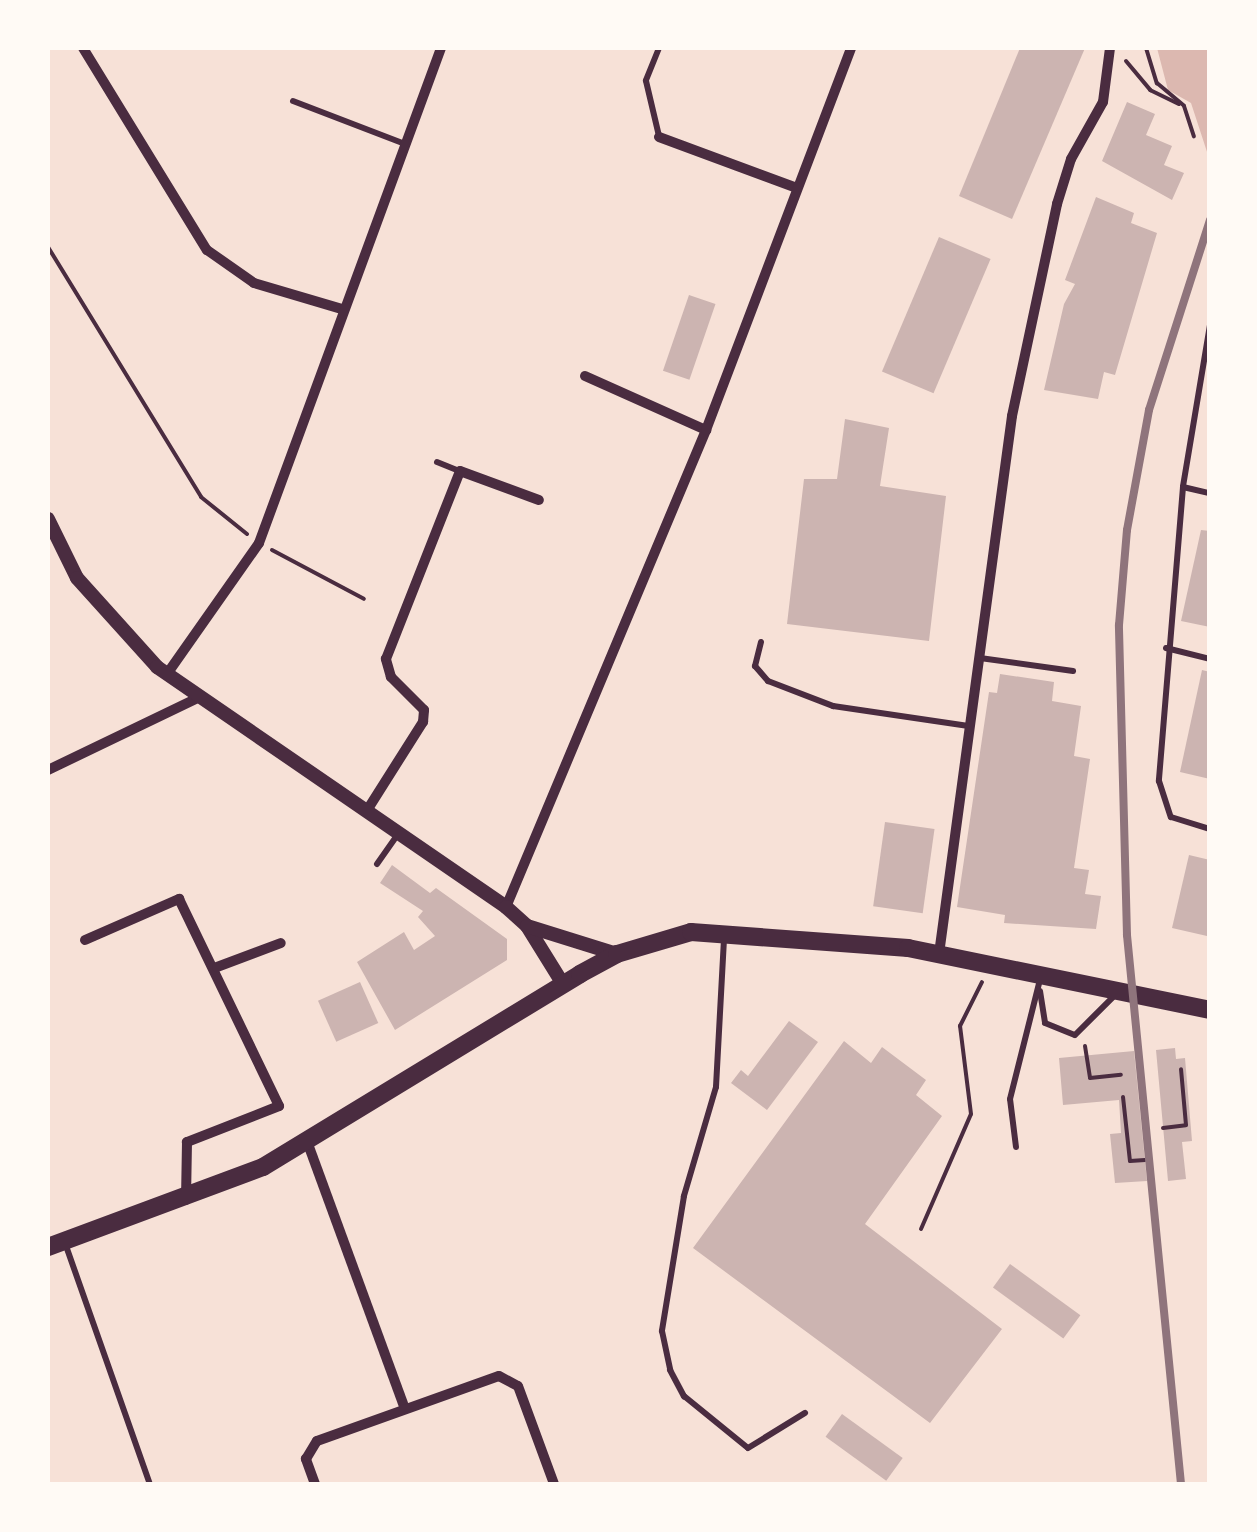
<!DOCTYPE html>
<html>
<head>
<meta charset="utf-8">
<style>
	body { margin:0 }
	#map { position:relative; width:1257px; height:1532px; overflow:hidden; background:#f7e1d7; font-family:Merriweather,serif }
	div>[style] { position:absolute }
	.water>* { inset:0; background:#dcb8b0 }
	.building>* { inset:0; background:#ccb4b1; transform-origin:0 0 }
	.path>* { height:4px; margin:-2px; padding:0 2px; transform-origin:2px; border-radius:2px; background:#4a2c40 }
	.service>* { height:6px; margin:-3px; padding:0 3px; transform-origin:3px; border-radius:3px; background:#4a2c40 }
	.minor>* { height:10px; margin:-5px; padding:0 5px; transform-origin:5px; border-radius:5px; background:#4a2c40 }
	.tertiary>* { height:14px; margin:-7px; padding:0 7px; transform-origin:7px; border-radius:7px; background:#4a2c40 }
	.primary>* { height:18px; margin:-9px; padding:0 9px; transform-origin:9px; border-radius:9px; background:#4a2c40 }
	.rail>* { height:8px; margin:-4px; padding:0 4px; transform-origin:4px; border-radius:4px; background:#8f747c }
	span { translate:-50% -50%; white-space:nowrap; text-align:center; line-height:1.15; -webkit-text-stroke:8px #fffaf5; paint-order:stroke }
	.frame { position:absolute; inset:0; border:50px solid #fffaf5; pointer-events:none }
</style>
</head>
<body>
<div id="map">
	<div class="water">
		<i style="clip-path:polygon(1157px 48px,1209px 48px,1209px 158px,1191px 103px,1168px 90px)"></i>
	</div>
	<div class="building">
		<i style="clip-path:polygon(1020px 48px,1085px 48px,1012px 219px,959px 196px)"></i>
		<i style="clip-path:polygon(1127px 102px,1155px 114px,1146px 135px,1172px 146px,1164px 165px,1184px 173px,1172px 200px,1102px 161px)"></i>
		<i style="clip-path:polygon(1096px 197px,1134px 213px,1131px 223px,1157px 233px,1115px 375px,1104px 372px,1098px 399px,1044px 390px,1064px 304px,1075px 284px,1065px 280px)"></i>
		<i style="left:939px;top:237px;width:56px;height:146px;rotate:23deg"></i>
		<i style="left:689px;top:295px;width:28px;height:80px;rotate:19deg"></i>
		<i style="clip-path:polygon(845px 419px,889px 428px,880px 486px,946px 496px,929px 641px,787px 624px,804px 479px,837px 479px)"></i>
		<i style="clip-path:polygon(1201px 530px,1210px 531px,1210px 627px,1181px 621px)"></i>
		<i style="clip-path:polygon(1202px 670px,1210px 672px,1210px 779px,1180px 772px)"></i>
		<i style="clip-path:polygon(1000px 674px,1054px 682px,1052px 701px,1081px 706px,1074px 756px,1090px 759px,1074px 868px,1089px 870px,1085px 894px,1101px 896px,1096px 929px,1004px 923px,1005px 915px,957px 907px,989px 692px,997px 693px)"></i>
		<i style="left:885px;top:822px;width:50px;height:85px;rotate:8deg"></i>
		<i style="clip-path:polygon(1189px 855px,1210px 860px,1207px 936px,1172px 928px)"></i>
		<i style="clip-path:polygon(392px 865px,430px 893px,436px 888px,507px 939px,507px 960px,395px 1030px,357px 962px,404px 932px,414px 950px,435px 936px,418px 917px,423px 911px,380px 883px)"></i>
		<i style="left:360px;top:982px;width:45px;height:46px;rotate:66deg"></i>
		<i style="clip-path:polygon(789px 1021px,818px 1042px,767px 1110px,731px 1083px,741px 1070px,748px 1076px)"></i>
		<i style="clip-path:polygon(844px 1041px,871px 1063px,882px 1047px,926px 1080px,916px 1095px,942px 1116px,865px 1224px,1002px 1329px,930px 1423px,693px 1248px)"></i>
		<i style="clip-path:polygon(1175px 1048px,1176px 1059px,1185px 1058px,1192px 1141px,1182px 1142px,1186px 1179px,1168px 1181px,1156px 1050px)"></i>
		<i style="clip-path:polygon(1134px 1051px,1147px 1181px,1115px 1183px,1110px 1134px,1121px 1133px,1119px 1100px,1063px 1105px,1059px 1058px)"></i>
		<i style="left:1010px;top:1264px;width:87px;height:29px;rotate:36deg"></i>
		<i style="left:842px;top:1414px;width:75px;height:28px;rotate:36deg"></i>
	</div>
	<div class="path">
		<i style="left:1146px;top:48px;width:37px;rotate:73deg"></i>
		<i style="left:1157px;top:83px;width:35px;rotate:40deg"></i>
		<i style="left:1184px;top:106px;width:32px;rotate:72deg"></i>
		<i style="left:1126px;top:61px;width:38px;rotate:50deg"></i>
		<i style="left:1150px;top:90px;width:32px;rotate:26deg"></i>
		<i style="left:48px;top:247px;width:293px;rotate:58.5deg"></i>
		<i style="left:201px;top:497px;width:59px;rotate:38.8deg"></i>
		<i style="left:272px;top:550px;width:104px;rotate:28deg"></i>
		<i style="left:1085px;top:1046px;width:32px;rotate:81deg"></i>
		<i style="left:1090px;top:1078px;width:31px;rotate:-6deg"></i>
		<i style="left:1123px;top:1097px;width:64px;rotate:83.8deg"></i>
		<i style="left:1130px;top:1161px;width:15px;rotate:-4deg"></i>
		<i style="left:1163px;top:1128px;width:23px;rotate:-7deg"></i>
		<i style="left:1186px;top:1125px;width:56px;rotate:-95.1deg"></i>
		<i style="left:921px;top:1229px;width:125px;rotate:-66.5deg"></i>
		<i style="left:971px;top:1114px;width:89px;rotate:-97.1deg"></i>
		<i style="left:960px;top:1026px;width:49px;rotate:-63.4deg"></i>
	</div>
	<div class="service">
		<i style="left:659px;top:48px;width:35px;rotate:112deg"></i>
		<i style="left:646px;top:81px;width:57px;rotate:76.7deg"></i>
		<i style="left:293px;top:101px;width:120px;rotate:21deg"></i>
		<i style="left:1210px;top:325px;width:164px;rotate:99.5deg"></i>
		<i style="left:1183px;top:487px;width:295px;rotate:94.7deg"></i>
		<i style="left:1159px;top:781px;width:38px;rotate:72deg"></i>
		<i style="left:1171px;top:817px;width:41px;rotate:17.1deg"></i>
		<i style="left:437px;top:462px;width:24px;rotate:22deg"></i>
		<i style="left:1183px;top:487px;width:28px;rotate:13deg"></i>
		<i style="left:761px;top:642px;width:25px;rotate:104deg"></i>
		<i style="left:755px;top:666px;width:20px;rotate:49deg"></i>
		<i style="left:768px;top:681px;width:70px;rotate:21deg"></i>
		<i style="left:833px;top:706px;width:137px;rotate:8.4deg"></i>
		<i style="left:1166px;top:648px;width:45px;rotate:14deg"></i>
		<i style="left:980px;top:658px;width:94px;rotate:8deg"></i>
		<i style="left:377px;top:864px;width:37px;rotate:-55deg"></i>
		<i style="left:724px;top:939px;width:148px;rotate:93.1deg"></i>
		<i style="left:716px;top:1087px;width:114px;rotate:106.4deg"></i>
		<i style="left:684px;top:1196px;width:137px;rotate:99.3deg"></i>
		<i style="left:662px;top:1331px;width:40px;rotate:78deg"></i>
		<i style="left:670px;top:1370px;width:30px;rotate:62deg"></i>
		<i style="left:684px;top:1396px;width:82px;rotate:39.1deg"></i>
		<i style="left:748px;top:1448px;width:67px;rotate:-31.6deg"></i>
		<i style="left:1040px;top:991px;width:32px;rotate:81deg"></i>
		<i style="left:1045px;top:1023px;width:32px;rotate:22deg"></i>
		<i style="left:1075px;top:1035px;width:59px;rotate:-45deg"></i>
		<i style="left:1016px;top:1147px;width:48px;rotate:-97.1deg"></i>
		<i style="left:1010px;top:1099px;width:127px;rotate:-75.9deg"></i>
		<i style="left:65px;top:1243px;width:256px;rotate:70.6deg"></i>
	</div>
	<div class="minor">
		<i style="left:83px;top:48px;width:237px;rotate:58.5deg"></i>
		<i style="left:207px;top:250px;width:57px;rotate:35.1deg"></i>
		<i style="left:254px;top:283px;width:92px;rotate:16.5deg"></i>
		<i style="left:659px;top:137px;width:147px;rotate:20.3deg"></i>
		<i style="left:585px;top:376px;width:133px;rotate:24.1deg"></i>
		<i style="left:167px;top:674px;width:160px;rotate:-54.9deg"></i>
		<i style="left:259px;top:543px;width:527px;rotate:-69.81deg"></i>
		<i style="left:48px;top:770px;width:169px;rotate:-25.7deg"></i>
		<i style="left:366px;top:812px;width:107px;rotate:-57.7deg"></i>
		<i style="left:423px;top:722px;width:12px;rotate:-85deg"></i>
		<i style="left:424px;top:710px;width:47px;rotate:-135deg"></i>
		<i style="left:391px;top:677px;width:19px;rotate:-106deg"></i>
		<i style="left:386px;top:659px;width:202px;rotate:-68.5deg"></i>
		<i style="left:460px;top:471px;width:84px;rotate:20.2deg"></i>
		<i style="left:506px;top:907px;width:517px;rotate:-67.25deg"></i>
		<i style="left:706px;top:430px;width:409px;rotate:-69.2deg"></i>
		<i style="left:85px;top:940px;width:103px;rotate:-23.6deg"></i>
		<i style="left:179px;top:899px;width:230px;rotate:64.2deg"></i>
		<i style="left:279px;top:1106px;width:99px;rotate:158.6deg"></i>
		<i style="left:187px;top:1142px;width:58px;rotate:91deg"></i>
		<i style="left:939px;top:954px;width:543px;rotate:-82.27deg"></i>
		<i style="left:1012px;top:416px;width:217px;rotate:-78deg"></i>
		<i style="left:1057px;top:204px;width:47px;rotate:-72.7deg"></i>
		<i style="left:1071px;top:159px;width:65px;rotate:-60.7deg"></i>
		<i style="left:1103px;top:102px;width:54px;rotate:-82.6deg"></i>
		<i style="left:217px;top:967px;width:68px;rotate:-20.6deg"></i>
		<i style="left:308px;top:1144px;width:282px;rotate:69.9deg"></i>
		<i style="left:315px;top:1484px;width:27px;rotate:-110deg"></i>
		<i style="left:306px;top:1459px;width:21px;rotate:-59deg"></i>
		<i style="left:317px;top:1441px;width:193px;rotate:-19.7deg"></i>
		<i style="left:499px;top:1376px;width:21px;rotate:28deg"></i>
		<i style="left:518px;top:1386px;width:104px;rotate:69.8deg"></i>
	</div>
	<div class="tertiary">
		<i style="left:48px;top:519px;width:66px;rotate:63.8deg"></i>
		<i style="left:77px;top:578px;width:120px;rotate:48deg"></i>
		<i style="left:157px;top:667px;width:424px;rotate:34.5deg"></i>
		<i style="left:506px;top:907px;width:28px;rotate:42deg"></i>
		<i style="left:527px;top:926px;width:68px;rotate:58.2deg"></i>
		<i style="left:527px;top:926px;width:94px;rotate:17.3deg"></i>
	</div>
	<div class="primary">
		<i style="left:48px;top:1247px;width:229px;rotate:-20.4deg"></i>
		<i style="left:263px;top:1167px;width:371px;rotate:-31.3deg"></i>
		<i style="left:580px;top:974px;width:42px;rotate:-28.4deg"></i>
		<i style="left:617px;top:954px;width:77px;rotate:-16.6deg"></i>
		<i style="left:691px;top:932px;width:218px;rotate:4.2deg"></i>
		<i style="left:908px;top:948px;width:308px;rotate:11.6deg"></i>
	</div>
	<div class="rail">
		<i style="left:1181px;top:1484px;width:552px;rotate:-95.62deg"></i>
		<i style="left:1127px;top:935px;width:310px;rotate:-91.5deg"></i>
		<i style="left:1119px;top:625px;width:95px;rotate:-85.2deg"></i>
		<i style="left:1127px;top:530px;width:122px;rotate:-79.6deg"></i>
		<i style="left:1149px;top:410px;width:200px;rotate:-72.2deg"></i>
	</div>
	<div class="frame"></div>
</div>
</body>
</html>
